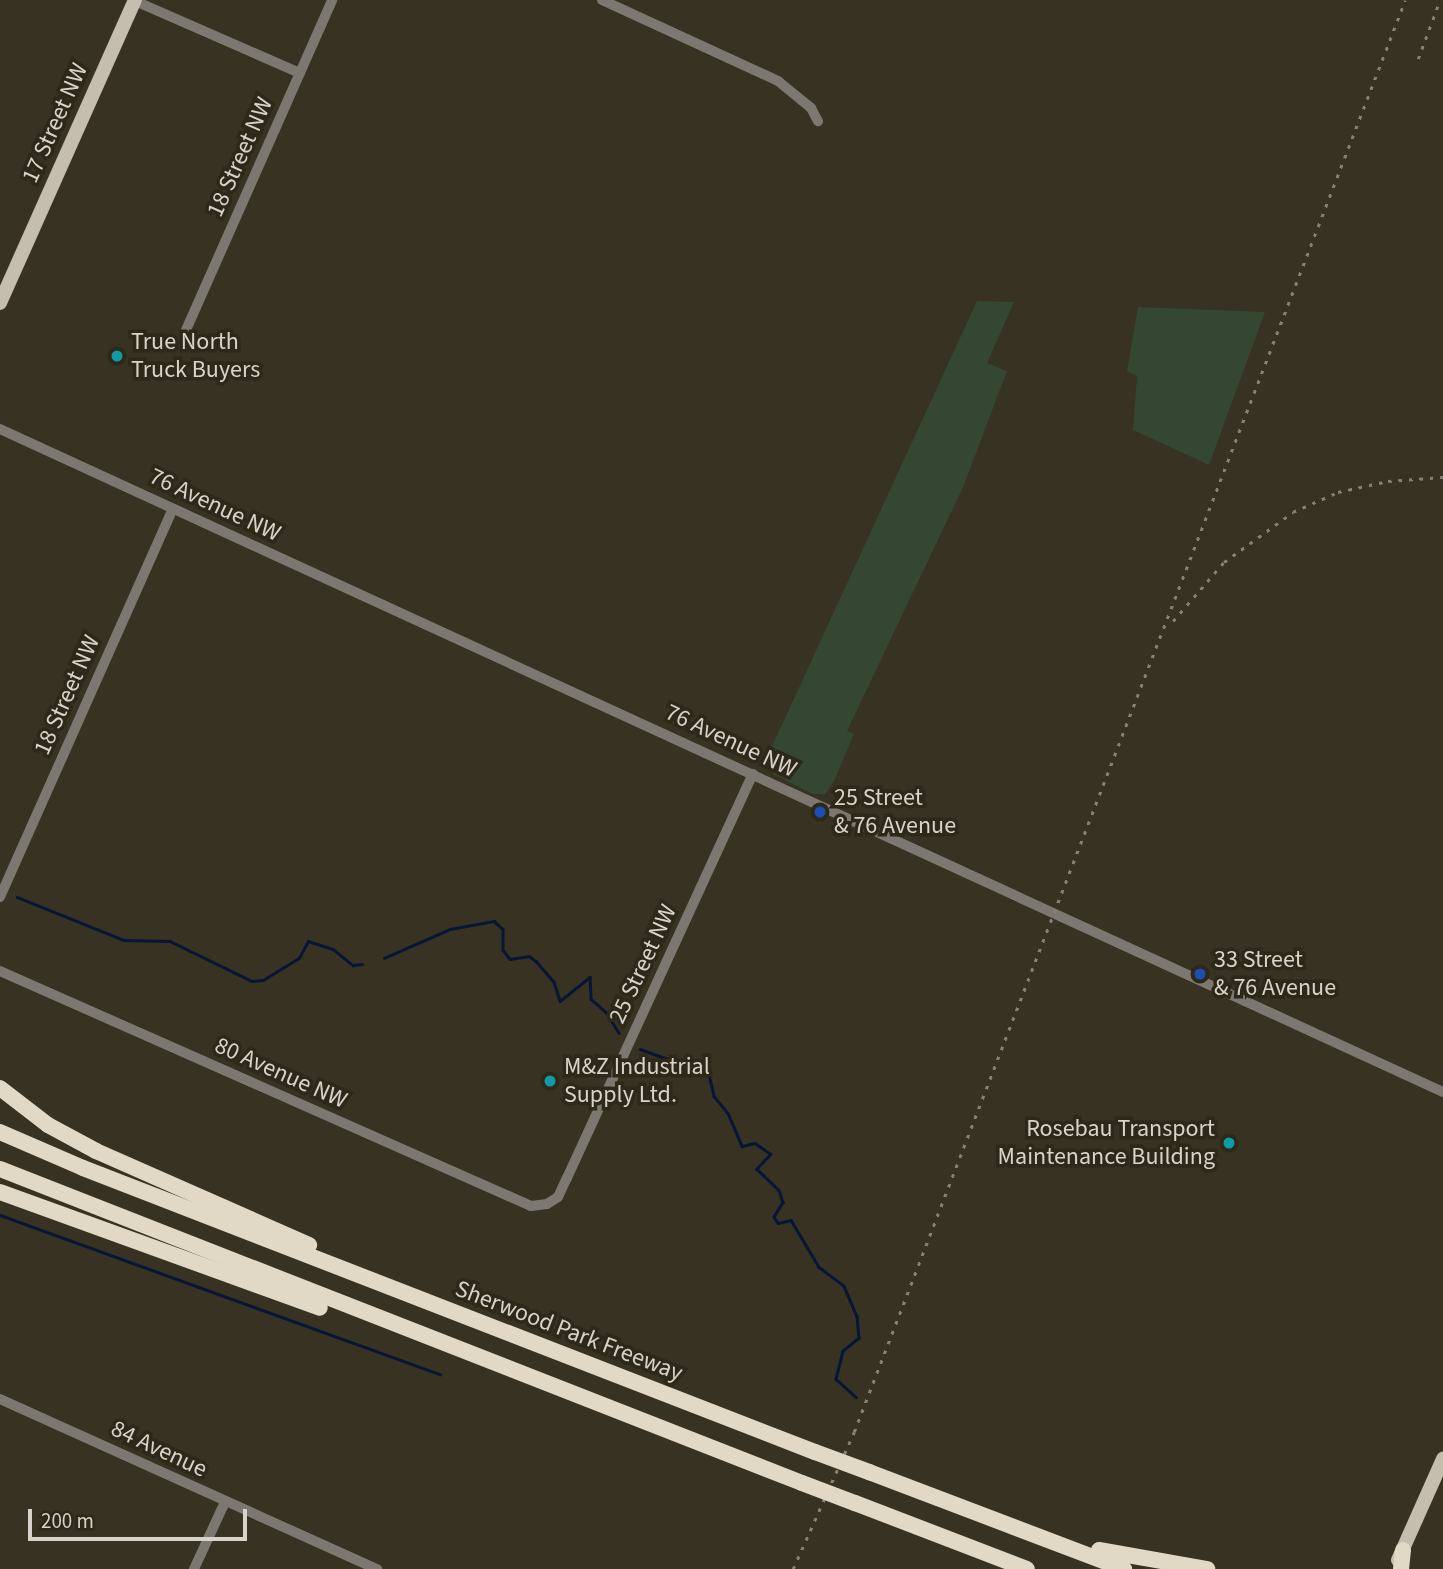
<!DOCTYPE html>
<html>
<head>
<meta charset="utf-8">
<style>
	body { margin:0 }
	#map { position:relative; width:1443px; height:1569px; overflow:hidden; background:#383223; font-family:"Source Sans 3",sans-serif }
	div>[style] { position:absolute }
	.green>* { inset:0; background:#344730 }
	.stream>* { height:2.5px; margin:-1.25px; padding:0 1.25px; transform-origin:1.25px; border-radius:1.25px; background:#071636 }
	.minor>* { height:10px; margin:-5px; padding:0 5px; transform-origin:5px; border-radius:5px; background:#7c7871 }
	.major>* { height:14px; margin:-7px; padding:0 7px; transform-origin:7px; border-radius:7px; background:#c5bdae }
	.highway>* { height:16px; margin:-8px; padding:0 8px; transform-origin:8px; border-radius:8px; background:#e2d8c6 }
	.rail>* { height:2.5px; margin-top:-1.25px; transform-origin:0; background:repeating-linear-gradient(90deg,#868175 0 3.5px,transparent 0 10.5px) }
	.highway-bridge>* { height:16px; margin:-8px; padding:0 8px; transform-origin:8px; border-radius:8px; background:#e2d8c6 }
	.dots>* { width:19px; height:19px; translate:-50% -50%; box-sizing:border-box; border:4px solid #2e2819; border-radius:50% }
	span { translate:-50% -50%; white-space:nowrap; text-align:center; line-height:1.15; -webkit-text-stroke:7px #2e2819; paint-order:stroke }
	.street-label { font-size:24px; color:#d7d3ca }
	.poi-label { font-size:24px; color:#d7d3ca }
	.left { translate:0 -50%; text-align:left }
	.right { translate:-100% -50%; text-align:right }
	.scale { position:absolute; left:28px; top:1509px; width:219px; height:32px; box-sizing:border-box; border:4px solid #d7d3ca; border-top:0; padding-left:9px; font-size:21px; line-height:24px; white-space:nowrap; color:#d7d3ca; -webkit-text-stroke:5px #2e2819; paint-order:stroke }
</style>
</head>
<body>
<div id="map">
	<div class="green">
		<i style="clip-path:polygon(977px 301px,1014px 302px,987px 363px,1007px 371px,964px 485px,847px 731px,854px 734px,834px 781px,825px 794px,813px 794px,773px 774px,768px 755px)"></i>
		<i style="clip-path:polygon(1138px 307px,1265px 312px,1209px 465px,1133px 430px,1137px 376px,1127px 371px)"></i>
	</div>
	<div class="stream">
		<i style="left:17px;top:897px;width:115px;rotate:21.9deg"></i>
		<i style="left:124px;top:940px;width:46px;rotate:1.2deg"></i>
		<i style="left:170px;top:941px;width:91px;rotate:26deg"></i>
		<i style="left:252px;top:981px;width:11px;rotate:-5deg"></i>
		<i style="left:263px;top:980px;width:42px;rotate:-31.4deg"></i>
		<i style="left:299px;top:958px;width:19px;rotate:-62deg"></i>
		<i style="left:308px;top:941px;width:26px;rotate:18deg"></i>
		<i style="left:333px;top:949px;width:26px;rotate:39deg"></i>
		<i style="left:353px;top:965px;width:9px;rotate:-6deg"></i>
		<i style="left:384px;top:958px;width:72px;rotate:-23.7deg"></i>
		<i style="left:450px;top:929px;width:45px;rotate:-10.3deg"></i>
		<i style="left:494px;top:921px;width:12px;rotate:42deg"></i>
		<i style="left:503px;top:929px;width:21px;rotate:90deg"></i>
		<i style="left:503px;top:950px;width:11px;rotate:52deg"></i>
		<i style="left:510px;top:959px;width:19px;rotate:-9deg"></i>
		<i style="left:529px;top:956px;width:9px;rotate:36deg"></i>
		<i style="left:536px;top:961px;width:28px;rotate:49deg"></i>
		<i style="left:554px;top:982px;width:20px;rotate:72deg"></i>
		<i style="left:560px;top:1001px;width:38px;rotate:-39deg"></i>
		<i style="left:590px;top:977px;width:22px;rotate:87deg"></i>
		<i style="left:591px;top:999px;width:21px;rotate:41deg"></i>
		<i style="left:607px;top:1013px;width:23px;rotate:59deg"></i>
		<i style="left:640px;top:1049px;width:73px;rotate:19.9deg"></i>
		<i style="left:709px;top:1074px;width:23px;rotate:77deg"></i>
		<i style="left:714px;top:1096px;width:22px;rotate:51deg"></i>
		<i style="left:728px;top:1113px;width:36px;rotate:67deg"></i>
		<i style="left:742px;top:1146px;width:13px;rotate:-13deg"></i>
		<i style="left:755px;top:1143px;width:19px;rotate:35deg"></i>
		<i style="left:771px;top:1154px;width:21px;rotate:133deg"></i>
		<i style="left:757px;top:1169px;width:30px;rotate:44deg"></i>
		<i style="left:779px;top:1190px;width:13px;rotate:72deg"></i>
		<i style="left:783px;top:1202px;width:17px;rotate:121deg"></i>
		<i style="left:774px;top:1217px;width:7px;rotate:56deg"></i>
		<i style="left:778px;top:1223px;width:13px;rotate:-13deg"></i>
		<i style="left:791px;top:1220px;width:55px;rotate:59.2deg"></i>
		<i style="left:819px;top:1267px;width:31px;rotate:37deg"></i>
		<i style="left:844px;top:1286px;width:33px;rotate:67deg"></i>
		<i style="left:857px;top:1316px;width:22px;rotate:85deg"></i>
		<i style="left:859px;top:1338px;width:21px;rotate:141deg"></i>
		<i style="left:843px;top:1351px;width:29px;rotate:104deg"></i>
		<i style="left:836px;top:1379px;width:27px;rotate:42deg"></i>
		<i style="left:0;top:1215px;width:468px;rotate:19.9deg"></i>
	</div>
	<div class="minor">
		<i style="left:602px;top:0;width:194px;rotate:24.7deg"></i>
		<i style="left:778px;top:81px;width:43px;rotate:39.3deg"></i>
		<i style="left:811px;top:108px;width:15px;rotate:62deg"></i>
		<i style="left:135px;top:1px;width:180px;rotate:23.6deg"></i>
		<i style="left:186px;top:330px;width:361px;rotate:-66.1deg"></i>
		<i style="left:0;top:429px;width:1588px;rotate:24.68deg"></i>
		<i style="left:0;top:897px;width:425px;rotate:-66deg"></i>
		<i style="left:0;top:971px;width:581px;rotate:23.87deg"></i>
		<i style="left:531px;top:1206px;width:16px;rotate:-7deg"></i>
		<i style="left:547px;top:1204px;width:13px;rotate:-32deg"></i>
		<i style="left:558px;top:1197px;width:21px;rotate:-65deg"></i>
		<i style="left:567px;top:1178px;width:445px;rotate:-65.3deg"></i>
		<i style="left:0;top:1399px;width:414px;rotate:24.3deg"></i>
		<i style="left:194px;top:1569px;width:74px;rotate:-65.2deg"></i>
	</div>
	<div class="major">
		<i style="left:0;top:303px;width:332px;rotate:-66deg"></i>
		<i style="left:1398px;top:1560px;width:111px;rotate:-66deg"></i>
	</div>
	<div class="highway">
		<i style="left:0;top:1088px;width:61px;rotate:37.6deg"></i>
		<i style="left:48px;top:1125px;width:55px;rotate:28.4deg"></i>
		<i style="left:96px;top:1151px;width:233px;rotate:23.8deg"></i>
		<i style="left:0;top:1132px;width:90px;rotate:23.4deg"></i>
		<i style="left:83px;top:1168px;width:785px;rotate:21.21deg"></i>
		<i style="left:0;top:1169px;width:861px;rotate:21.38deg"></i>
		<i style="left:0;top:1192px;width:340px;rotate:19.9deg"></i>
		<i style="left:869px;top:1472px;width:273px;rotate:20.8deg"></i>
		<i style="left:855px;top:1503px;width:184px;rotate:21deg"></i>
		<i style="left:1099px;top:1550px;width:110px;rotate:10deg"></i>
		<i style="left:1401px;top:1569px;width:19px;rotate:-84deg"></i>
	</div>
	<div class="rail">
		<i style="left:1418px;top:59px;width:63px;rotate:-69.6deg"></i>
		<i style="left:1173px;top:621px;width:78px;rotate:-49.2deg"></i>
		<i style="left:1224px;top:562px;width:85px;rotate:-35.9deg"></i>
		<i style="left:1293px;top:512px;width:49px;rotate:-24deg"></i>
		<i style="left:1338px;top:492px;width:51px;rotate:-12.4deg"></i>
		<i style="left:1388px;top:481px;width:55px;rotate:-4.2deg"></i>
		<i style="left:793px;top:1569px;width:150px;rotate:-66deg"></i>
		<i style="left:854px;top:1432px;width:1534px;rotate:-68.95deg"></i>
	</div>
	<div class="highway-bridge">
		<i style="left:815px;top:1452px;width:58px;rotate:20.3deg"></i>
		<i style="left:802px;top:1483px;width:57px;rotate:20.7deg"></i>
	</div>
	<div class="dots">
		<i style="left:117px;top:356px;background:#0f9aa8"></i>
		<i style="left:820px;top:812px;background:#1a4fb4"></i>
		<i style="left:1200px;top:974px;background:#1a4fb4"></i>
		<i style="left:550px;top:1081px;background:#0f9aa8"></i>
		<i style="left:1229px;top:1143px;background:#0f9aa8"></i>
	</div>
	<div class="street-label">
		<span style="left:55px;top:123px;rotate:-66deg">17 Street NW</span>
		<span style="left:240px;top:157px;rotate:-66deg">18 Street NW</span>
		<span style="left:215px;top:505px;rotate:25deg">76 Avenue NW</span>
		<span style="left:67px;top:695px;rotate:-66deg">18 Street NW</span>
		<span style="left:731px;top:741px;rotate:25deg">76 Avenue NW</span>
		<span style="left:643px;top:964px;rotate:-65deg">25 Street NW</span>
		<span style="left:281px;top:1073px;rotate:24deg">80 Avenue NW</span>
		<span style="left:569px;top:1331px;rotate:21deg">Sherwood Park Freeway</span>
		<span style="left:159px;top:1449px;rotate:25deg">84 Avenue</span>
	</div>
	<div class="poi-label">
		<span class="left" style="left:131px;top:356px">True North<br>Truck Buyers</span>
		<span class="left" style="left:834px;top:812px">25 Street<br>&amp; 76 Avenue</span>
		<span class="left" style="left:1214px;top:974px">33 Street<br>&amp; 76 Avenue</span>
		<span class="left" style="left:564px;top:1081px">M&amp;Z Industrial<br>Supply Ltd.</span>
		<span class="right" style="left:1215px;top:1143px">Rosebau Transport<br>Maintenance Building</span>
	</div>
	<div class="scale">200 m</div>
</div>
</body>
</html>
